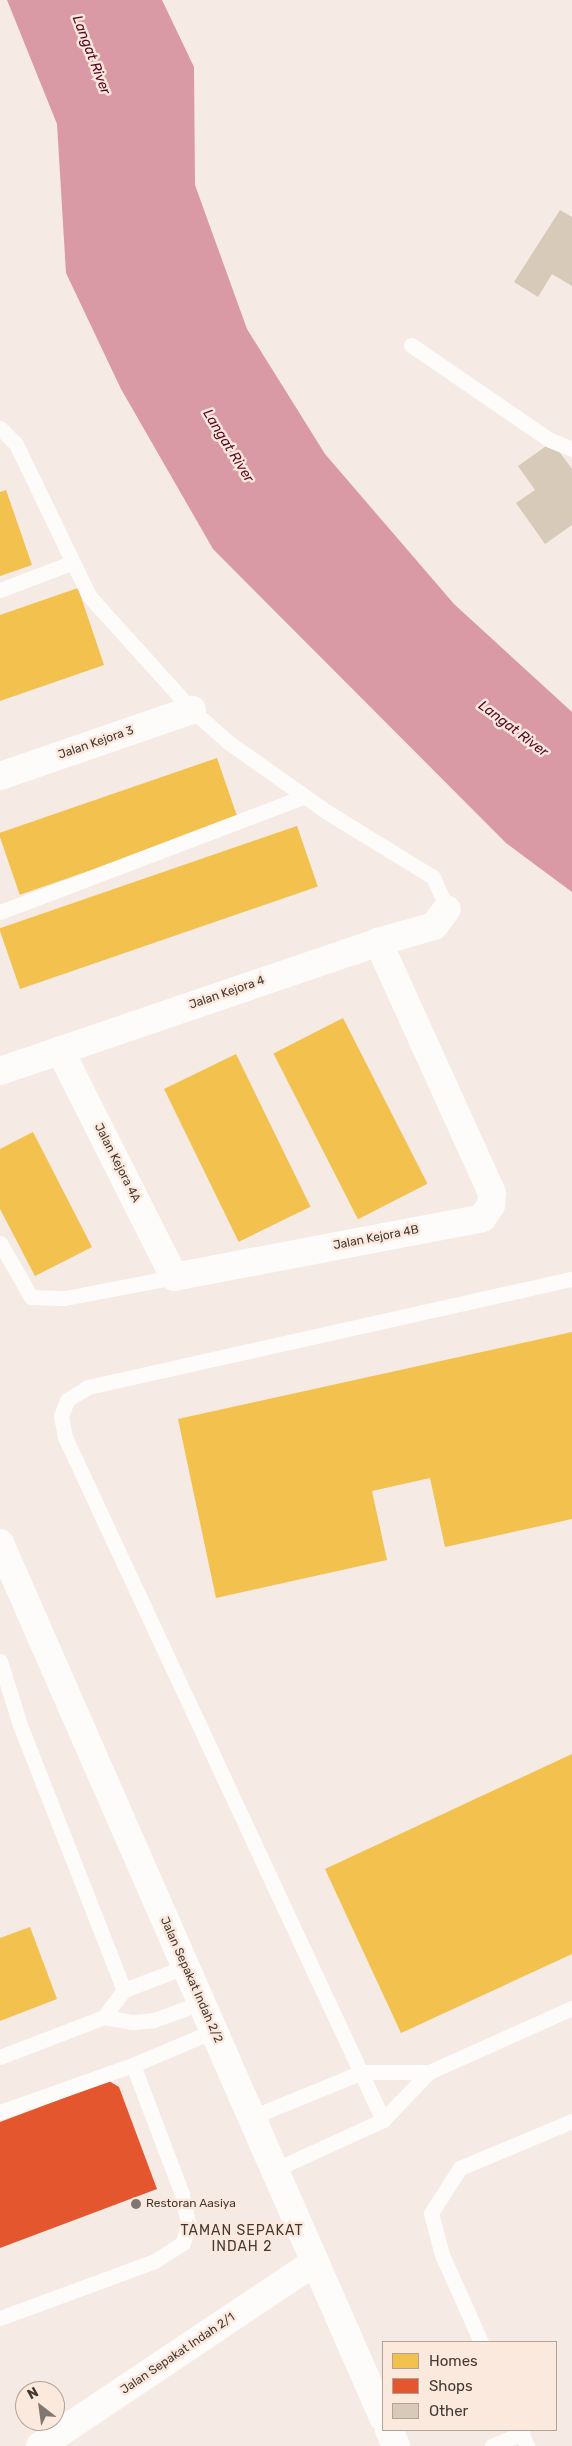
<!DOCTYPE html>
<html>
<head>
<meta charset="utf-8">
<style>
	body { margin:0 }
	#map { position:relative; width:572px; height:2446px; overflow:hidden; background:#f5eae4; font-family:Rubik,sans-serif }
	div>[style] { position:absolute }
	.water>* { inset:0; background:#d99aa5 }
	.homes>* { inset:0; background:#f2c14e; transform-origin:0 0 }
	.shops>* { inset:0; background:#e4572e }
	.building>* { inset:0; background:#d8cab9 }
	.lane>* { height:15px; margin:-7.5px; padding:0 7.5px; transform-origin:7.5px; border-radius:7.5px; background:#fefcfb }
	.street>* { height:28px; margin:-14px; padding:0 14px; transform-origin:14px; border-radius:14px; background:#fefcfb }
	.dots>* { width:14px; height:14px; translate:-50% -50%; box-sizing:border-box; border:2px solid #fce9dd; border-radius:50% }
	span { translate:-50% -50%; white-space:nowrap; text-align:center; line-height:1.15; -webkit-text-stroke:5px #fce9dd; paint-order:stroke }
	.street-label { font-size:12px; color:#433933 }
	.poi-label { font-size:12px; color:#433933 }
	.left { translate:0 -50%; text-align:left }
	.water-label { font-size:14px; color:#570724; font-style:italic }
	.neighbourhood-label { font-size:14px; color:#433933; letter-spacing:1px }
	.legend { position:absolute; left:382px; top:2341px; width:175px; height:90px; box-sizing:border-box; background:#fce9dd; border:1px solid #b2a399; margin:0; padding:6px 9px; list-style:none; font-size:15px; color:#433933 }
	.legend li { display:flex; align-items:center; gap:10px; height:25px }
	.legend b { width:25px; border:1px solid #b2a399 }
	.north { position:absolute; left:15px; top:2381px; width:50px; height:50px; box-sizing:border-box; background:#fce9dd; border:1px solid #b2a399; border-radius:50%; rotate:330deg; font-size:14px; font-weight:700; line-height:20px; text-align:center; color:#433933 }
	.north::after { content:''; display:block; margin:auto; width:18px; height:22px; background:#817771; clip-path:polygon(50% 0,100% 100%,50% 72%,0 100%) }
</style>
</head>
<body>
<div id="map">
	<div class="water">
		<i style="clip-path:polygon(7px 0,162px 0,194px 67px,195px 185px,247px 329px,325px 454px,454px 604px,572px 712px,572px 892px,506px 843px,213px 549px,121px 389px,66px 273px,57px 124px)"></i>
	</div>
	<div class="homes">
		<i style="clip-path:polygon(6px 490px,32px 565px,0 576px,0 492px)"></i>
		<i style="clip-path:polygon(78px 588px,104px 665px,0 701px,0 615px)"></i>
		<i style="left:217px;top:758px;width:65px;height:231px;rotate:71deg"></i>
		<i style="left:297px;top:826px;width:64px;height:315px;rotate:71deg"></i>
		<i style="left:343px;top:1018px;width:186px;height:78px;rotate:63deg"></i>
		<i style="left:236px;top:1054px;width:170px;height:80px;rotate:64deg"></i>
		<i style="clip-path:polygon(33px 1132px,92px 1247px,35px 1276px,0 1209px,0 1149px)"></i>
		<i style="clip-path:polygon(572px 1332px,572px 1519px,445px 1547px,430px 1478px,372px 1491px,387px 1560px,216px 1598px,178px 1419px)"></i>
		<i style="clip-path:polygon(572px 1754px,572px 1954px,401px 2033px,325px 1869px)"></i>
		<i style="clip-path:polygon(30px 1927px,57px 1999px,0 2021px,0 1938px)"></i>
	</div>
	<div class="shops">
		<i style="clip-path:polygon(109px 2081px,119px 2087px,157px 2189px,0 2248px,0 2122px)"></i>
	</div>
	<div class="building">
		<i style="clip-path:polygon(560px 210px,572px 217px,572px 286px,552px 274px,538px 297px,514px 282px)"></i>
		<i style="clip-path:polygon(552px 442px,572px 469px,572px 525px,545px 544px,516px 503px,535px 490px,518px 466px)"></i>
	</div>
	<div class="lane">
		<i style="left:411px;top:345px;width:168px;rotate:34.4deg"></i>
		<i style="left:550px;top:440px;width:24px;rotate:22deg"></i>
		<i style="left:0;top:428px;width:23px;rotate:45deg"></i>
		<i style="left:16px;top:444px;width:169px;rotate:64.3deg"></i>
		<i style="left:89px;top:596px;width:154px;rotate:47.9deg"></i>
		<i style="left:192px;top:710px;width:48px;rotate:41.6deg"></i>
		<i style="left:228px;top:742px;width:121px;rotate:35.3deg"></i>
		<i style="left:327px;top:812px;width:124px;rotate:31.5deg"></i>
		<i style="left:433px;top:877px;width:35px;rotate:66deg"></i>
		<i style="left:0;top:590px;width:76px;rotate:-20.8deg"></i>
		<i style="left:0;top:912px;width:326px;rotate:-20.8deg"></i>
		<i style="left:0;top:1243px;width:62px;rotate:60.1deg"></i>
		<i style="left:31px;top:1297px;width:34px;rotate:2deg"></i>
		<i style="left:65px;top:1298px;width:111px;rotate:-10.9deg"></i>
		<i style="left:0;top:1661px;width:67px;rotate:72.6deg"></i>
		<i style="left:20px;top:1725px;width:285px;rotate:68.6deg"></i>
		<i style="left:124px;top:1990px;width:34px;rotate:127deg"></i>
		<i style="left:104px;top:2017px;width:111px;rotate:159deg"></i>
		<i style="left:124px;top:1990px;width:65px;rotate:-20.7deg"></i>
		<i style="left:104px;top:2017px;width:29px;rotate:10deg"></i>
		<i style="left:133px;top:2022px;width:21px;rotate:-5deg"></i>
		<i style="left:154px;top:2020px;width:50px;rotate:-19.9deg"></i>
		<i style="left:0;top:2112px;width:141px;rotate:-19.5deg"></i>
		<i style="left:133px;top:2065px;width:87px;rotate:-23deg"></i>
		<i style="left:252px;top:2117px;width:119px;rotate:-22.2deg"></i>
		<i style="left:362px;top:2072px;width:67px"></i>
		<i style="left:383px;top:2120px;width:753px;rotate:-114.97deg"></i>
		<i style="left:65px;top:1437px;width:21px;rotate:-101deg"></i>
		<i style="left:61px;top:1416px;width:17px;rotate:-69deg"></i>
		<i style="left:67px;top:1400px;width:25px;rotate:-32deg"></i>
		<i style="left:88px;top:1387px;width:496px;rotate:-12.6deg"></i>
		<i style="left:274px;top:2170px;width:120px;rotate:-24.6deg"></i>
		<i style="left:383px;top:2120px;width:66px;rotate:-46.2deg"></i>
		<i style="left:429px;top:2072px;width:157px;rotate:-24.1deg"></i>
		<i style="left:0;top:2318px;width:165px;rotate:-20.2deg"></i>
		<i style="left:155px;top:2261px;width:33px;rotate:-33deg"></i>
		<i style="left:183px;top:2243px;width:21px;rotate:-76deg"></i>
		<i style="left:188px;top:2223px;width:30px;rotate:-102deg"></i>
		<i style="left:182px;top:2194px;width:138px;rotate:-110.8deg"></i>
		<i style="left:481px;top:2342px;width:95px;rotate:-114.1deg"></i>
		<i style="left:442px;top:2255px;width:43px;rotate:-104.7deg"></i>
		<i style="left:431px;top:2213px;width:54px;rotate:-57.2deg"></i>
		<i style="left:460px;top:2168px;width:121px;rotate:-22.8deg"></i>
		<i style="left:520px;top:2430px;width:17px;rotate:66deg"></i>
		<i style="left:492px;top:2446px;width:33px;rotate:-23deg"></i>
	</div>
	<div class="street">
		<i style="left:0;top:776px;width:203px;rotate:-19deg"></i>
		<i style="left:60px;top:1050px;width:254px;rotate:63.3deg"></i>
		<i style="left:174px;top:1277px;width:314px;rotate:-10.8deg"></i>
		<i style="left:482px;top:1218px;width:16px;rotate:-55deg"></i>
		<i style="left:491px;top:1205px;width:12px;rotate:-85deg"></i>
		<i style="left:492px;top:1193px;width:276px;rotate:-114.4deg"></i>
		<i style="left:0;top:1071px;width:399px;rotate:-18.8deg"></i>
		<i style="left:378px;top:942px;width:58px;rotate:-15.9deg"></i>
		<i style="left:434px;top:926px;width:21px;rotate:-53deg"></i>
		<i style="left:0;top:1543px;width:954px;rotate:66.34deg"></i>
		<i style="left:389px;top:2430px;width:17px;rotate:66deg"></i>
		<i style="left:40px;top:2446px;width:331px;rotate:-33.8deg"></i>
	</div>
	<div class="dots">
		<i style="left:136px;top:2204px;background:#817771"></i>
	</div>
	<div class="street-label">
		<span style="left:96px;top:743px;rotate:-19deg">Jalan Kejora 3</span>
		<span style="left:227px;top:993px;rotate:-19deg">Jalan Kejora 4</span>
		<span style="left:117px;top:1163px;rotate:63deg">Jalan Kejora 4A</span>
		<span style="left:376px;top:1238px;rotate:-11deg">Jalan Kejora 4B</span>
		<span style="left:191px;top:1980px;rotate:66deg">Jalan Sepakat Indah 2/2</span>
		<span style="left:178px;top:2354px;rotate:-34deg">Jalan Sepakat Indah 2/1</span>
	</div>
	<div class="poi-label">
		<span class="left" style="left:146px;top:2204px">Restoran Aasiya</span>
	</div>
	<div class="water-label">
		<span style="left:91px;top:55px;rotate:69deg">Langat River</span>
		<span style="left:228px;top:446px;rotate:58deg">Langat River</span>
		<span style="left:513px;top:729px;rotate:37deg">Langat River</span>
	</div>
	<div class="neighbourhood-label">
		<span style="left:242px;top:2239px">TAMAN SEPAKAT<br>INDAH 2</span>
	</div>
	<ul class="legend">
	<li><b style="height:14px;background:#f2c14e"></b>Homes</li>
	<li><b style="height:14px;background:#e4572e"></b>Shops</li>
	<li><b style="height:14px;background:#d8cab9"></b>Other</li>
	</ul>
	<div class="north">N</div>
</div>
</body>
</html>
